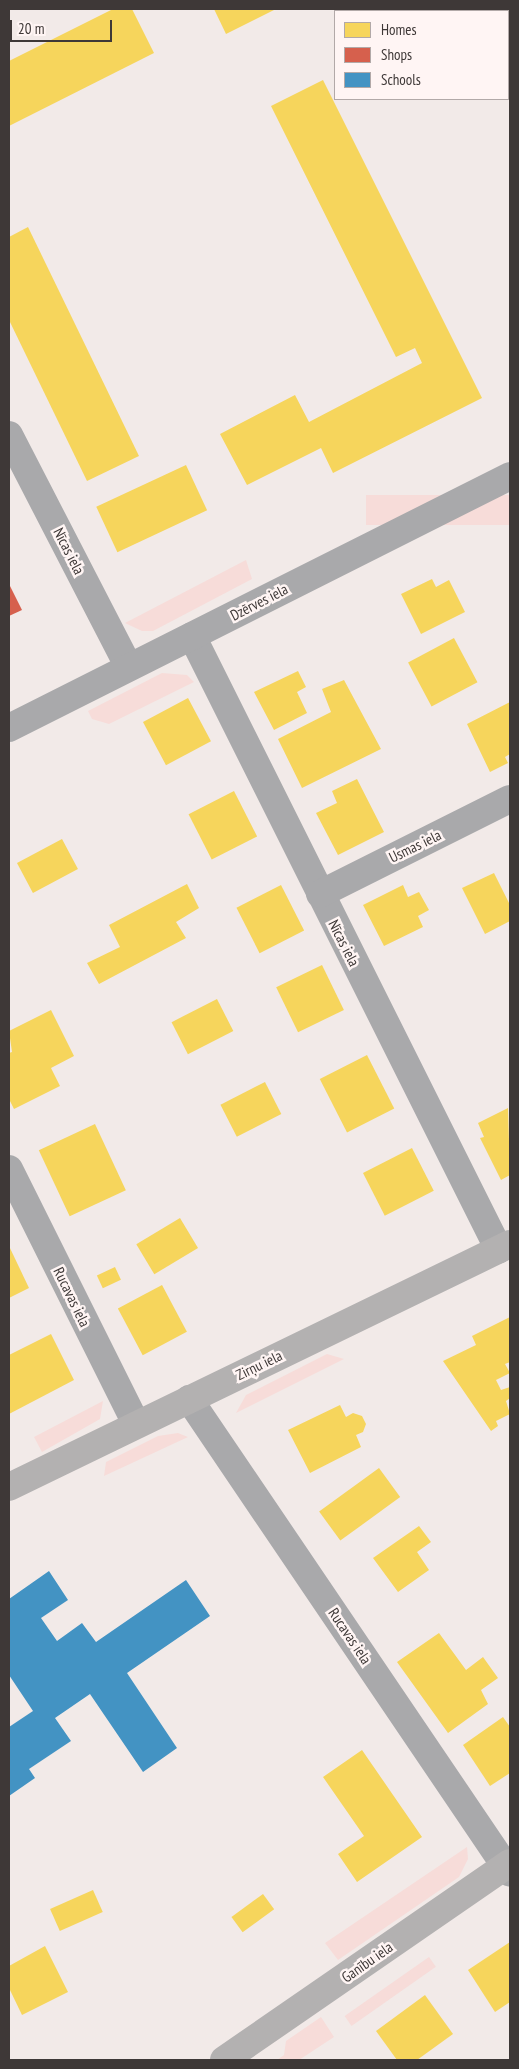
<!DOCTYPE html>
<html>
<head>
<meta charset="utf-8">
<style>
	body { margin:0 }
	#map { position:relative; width:519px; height:2069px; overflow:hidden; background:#f2eae8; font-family:"PT Sans Narrow",sans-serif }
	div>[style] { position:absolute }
	.green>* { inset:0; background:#f7dcd9; transform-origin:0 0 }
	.homes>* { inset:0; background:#f6d55c; transform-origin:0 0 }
	.shops>* { inset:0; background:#d6604d }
	.schools>* { inset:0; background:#4393c3 }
	.minor>* { height:28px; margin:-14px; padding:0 14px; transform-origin:14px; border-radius:14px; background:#a9a9ab }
	.highway>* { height:28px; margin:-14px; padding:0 14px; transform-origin:14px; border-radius:14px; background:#b3b1b1 }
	span { translate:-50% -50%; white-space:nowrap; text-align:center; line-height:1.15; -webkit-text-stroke:5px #fff5f4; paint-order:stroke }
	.street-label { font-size:15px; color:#3e3837 }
	.frame { position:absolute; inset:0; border:10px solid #3e3837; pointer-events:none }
	.legend { position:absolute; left:334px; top:10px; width:175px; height:90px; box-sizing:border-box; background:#fff5f4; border:1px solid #b2a9a8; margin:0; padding:6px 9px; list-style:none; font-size:15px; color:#3e3837 }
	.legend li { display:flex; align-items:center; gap:10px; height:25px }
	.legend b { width:25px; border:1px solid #b2a9a8 }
	.scale { position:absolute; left:10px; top:20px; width:102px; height:22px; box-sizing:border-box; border:2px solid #3e3837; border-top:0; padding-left:6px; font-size:15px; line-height:18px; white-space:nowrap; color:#3e3837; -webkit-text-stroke:4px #fff5f4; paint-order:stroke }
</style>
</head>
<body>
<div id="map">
	<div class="green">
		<i style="left:510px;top:495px;width:30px;height:144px;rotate:90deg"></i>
		<i style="clip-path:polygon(246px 560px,252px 579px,153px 631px,142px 631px,125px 623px)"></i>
		<i style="clip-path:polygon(162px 673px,187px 675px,194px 682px,109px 724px,92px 719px,88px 711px)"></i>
		<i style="clip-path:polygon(327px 1354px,344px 1359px,236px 1413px,246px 1395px)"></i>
		<i style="clip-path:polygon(103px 1401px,100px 1419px,42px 1452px,34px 1437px)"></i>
		<i style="clip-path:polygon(178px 1433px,188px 1437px,104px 1476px,106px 1462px,158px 1436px)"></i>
		<i style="clip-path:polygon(467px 1847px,468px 1859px,459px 1877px,338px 1960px,325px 1943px)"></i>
		<i style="left:429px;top:1957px;width:12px;height:103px;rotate:55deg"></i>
		<i style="clip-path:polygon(321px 2017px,334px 2037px,299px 2060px,277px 2060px,284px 2055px,286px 2041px)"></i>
	</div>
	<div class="homes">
		<i style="clip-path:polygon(113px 9px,132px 9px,154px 53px,9px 126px,9px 61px)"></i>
		<i style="clip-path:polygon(214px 9px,276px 9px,226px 34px)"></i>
		<i style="clip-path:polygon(323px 80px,482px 398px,333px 473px,321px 448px,247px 485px,220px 434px,295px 395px,309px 422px,422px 363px,415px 348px,396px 357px,271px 106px)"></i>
		<i style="clip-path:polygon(28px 227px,139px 456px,87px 481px,9px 320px,9px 237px)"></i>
		<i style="left:186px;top:465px;width:50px;height:99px;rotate:65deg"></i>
		<i style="clip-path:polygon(432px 579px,436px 587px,449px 580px,465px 612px,421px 634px,401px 594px)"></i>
		<i style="left:454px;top:638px;width:50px;height:52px;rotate:62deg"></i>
		<i style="clip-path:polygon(298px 671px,306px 687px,297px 692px,307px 713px,274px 730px,254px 692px)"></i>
		<i style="clip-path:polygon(344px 680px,381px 749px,302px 788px,278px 739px,331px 712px,322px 689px)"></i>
		<i style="left:188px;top:698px;width:49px;height:51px;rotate:62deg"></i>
		<i style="clip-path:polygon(510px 702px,510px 754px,505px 757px,508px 763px,490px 772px,467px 724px)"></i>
		<i style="clip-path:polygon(357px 779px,384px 832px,338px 855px,316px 813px,337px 803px,332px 791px)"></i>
		<i style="left:234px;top:791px;width:51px;height:51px;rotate:63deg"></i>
		<i style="left:62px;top:839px;width:34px;height:51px;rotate:62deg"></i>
		<i style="clip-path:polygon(494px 873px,510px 905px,510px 921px,485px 934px,462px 888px)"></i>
		<i style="clip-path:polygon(187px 884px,199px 908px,176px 922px,186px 938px,99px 984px,87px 963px,120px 947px,109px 925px)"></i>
		<i style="left:281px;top:885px;width:51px;height:50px;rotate:63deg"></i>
		<i style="clip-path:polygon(403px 885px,408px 897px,419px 892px,429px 910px,418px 916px,423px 927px,384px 946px,363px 905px)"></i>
		<i style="left:322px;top:965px;width:50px;height:51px;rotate:64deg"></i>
		<i style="left:217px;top:999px;width:36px;height:51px;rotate:63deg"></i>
		<i style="clip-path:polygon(51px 1010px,74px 1056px,51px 1068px,60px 1086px,14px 1109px,9px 1099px,9px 1053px,12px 1052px,9px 1031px)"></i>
		<i style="left:367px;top:1055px;width:60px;height:53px;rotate:63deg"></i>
		<i style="left:265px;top:1082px;width:36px;height:50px;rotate:63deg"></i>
		<i style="clip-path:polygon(508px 1108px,510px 1175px,501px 1180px,480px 1138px,484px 1137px,478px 1123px)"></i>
		<i style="left:95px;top:1124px;width:73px;height:62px;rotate:65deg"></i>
		<i style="left:412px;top:1148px;width:48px;height:55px;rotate:63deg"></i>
		<i style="left:180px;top:1218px;width:35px;height:51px;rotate:59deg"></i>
		<i style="clip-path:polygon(9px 1246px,29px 1288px,9px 1298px)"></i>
		<i style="left:115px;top:1267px;width:14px;height:20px;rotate:65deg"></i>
		<i style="left:162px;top:1285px;width:53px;height:50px;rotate:62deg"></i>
		<i style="clip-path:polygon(510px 1317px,510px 1362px,505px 1364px,510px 1373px,496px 1380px,501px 1390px,510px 1387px,510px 1398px,506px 1401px,510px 1414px,496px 1421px,498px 1426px,491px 1431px,443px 1361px,476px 1345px,472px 1336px)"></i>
		<i style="clip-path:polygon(51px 1334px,74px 1380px,9px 1414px,9px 1355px)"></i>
		<i style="clip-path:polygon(340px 1405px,346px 1417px,353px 1413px,362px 1416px,366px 1424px,363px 1432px,356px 1435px,361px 1447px,310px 1473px,288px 1430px)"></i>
		<i style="left:379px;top:1468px;width:36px;height:74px;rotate:54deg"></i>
		<i style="clip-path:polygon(419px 1526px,431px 1542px,417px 1552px,429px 1570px,398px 1592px,373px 1558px)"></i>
		<i style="clip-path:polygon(439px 1633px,466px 1670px,483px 1657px,498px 1678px,481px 1690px,488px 1704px,448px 1733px,397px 1662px)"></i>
		<i style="clip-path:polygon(503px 1717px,510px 1727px,510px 1773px,490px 1786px,463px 1745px)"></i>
		<i style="clip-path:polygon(362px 1750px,422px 1837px,357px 1882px,338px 1854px,364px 1836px,323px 1777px)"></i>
		<i style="left:93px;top:1890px;width:24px;height:47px;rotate:66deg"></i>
		<i style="left:263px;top:1894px;width:19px;height:39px;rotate:54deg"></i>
		<i style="clip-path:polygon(510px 1942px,510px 2002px,495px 2012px,468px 1970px)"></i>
		<i style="clip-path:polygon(45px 1946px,68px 1992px,22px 2015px,9px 1988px,9px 1966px)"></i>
		<i style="clip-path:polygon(425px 1995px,453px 2034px,417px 2060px,397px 2060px,376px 2031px)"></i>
	</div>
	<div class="shops">
		<i style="clip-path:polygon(9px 584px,22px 610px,9px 616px)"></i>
	</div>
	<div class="schools">
		<i style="clip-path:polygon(49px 1571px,68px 1600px,41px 1618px,57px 1641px,82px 1623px,96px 1642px,186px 1580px,210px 1616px,127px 1673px,177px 1748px,143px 1772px,90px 1694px,55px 1718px,71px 1741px,29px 1769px,35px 1778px,9px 1796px,9px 1727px,33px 1711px,9px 1675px,9px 1599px)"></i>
	</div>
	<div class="minor">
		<i style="left:9px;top:435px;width:261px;rotate:62.7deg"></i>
		<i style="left:192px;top:636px;width:686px;rotate:63.43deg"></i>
		<i style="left:9px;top:728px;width:561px;rotate:-26.7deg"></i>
		<i style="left:320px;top:894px;width:212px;rotate:-26.6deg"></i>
		<i style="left:9px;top:1169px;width:285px;rotate:63.5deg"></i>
		<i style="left:189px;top:1399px;width:572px;rotate:55.89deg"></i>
	</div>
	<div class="highway">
		<i style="left:9px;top:1487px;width:557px;rotate:-25.87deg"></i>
		<i style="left:224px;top:2060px;width:347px;rotate:-34.6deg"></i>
	</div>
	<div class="street-label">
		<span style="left:69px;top:551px;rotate:63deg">Nīcas iela</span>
		<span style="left:259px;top:602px;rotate:-27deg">Dzērves iela</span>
		<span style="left:415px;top:846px;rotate:-26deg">Usmas iela</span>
		<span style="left:344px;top:943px;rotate:63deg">Nīcas iela</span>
		<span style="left:72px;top:1297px;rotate:64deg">Rucavas iela</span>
		<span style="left:259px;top:1365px;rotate:-26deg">Zirņu iela</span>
		<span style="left:350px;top:1636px;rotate:56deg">Rucavas iela</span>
		<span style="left:367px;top:1962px;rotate:-35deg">Ganību iela</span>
	</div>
	<div class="frame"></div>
	<ul class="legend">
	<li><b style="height:14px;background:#f6d55c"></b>Homes</li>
	<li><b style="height:14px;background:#d6604d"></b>Shops</li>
	<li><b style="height:14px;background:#4393c3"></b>Schools</li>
	</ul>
	<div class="scale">20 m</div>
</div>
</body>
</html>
